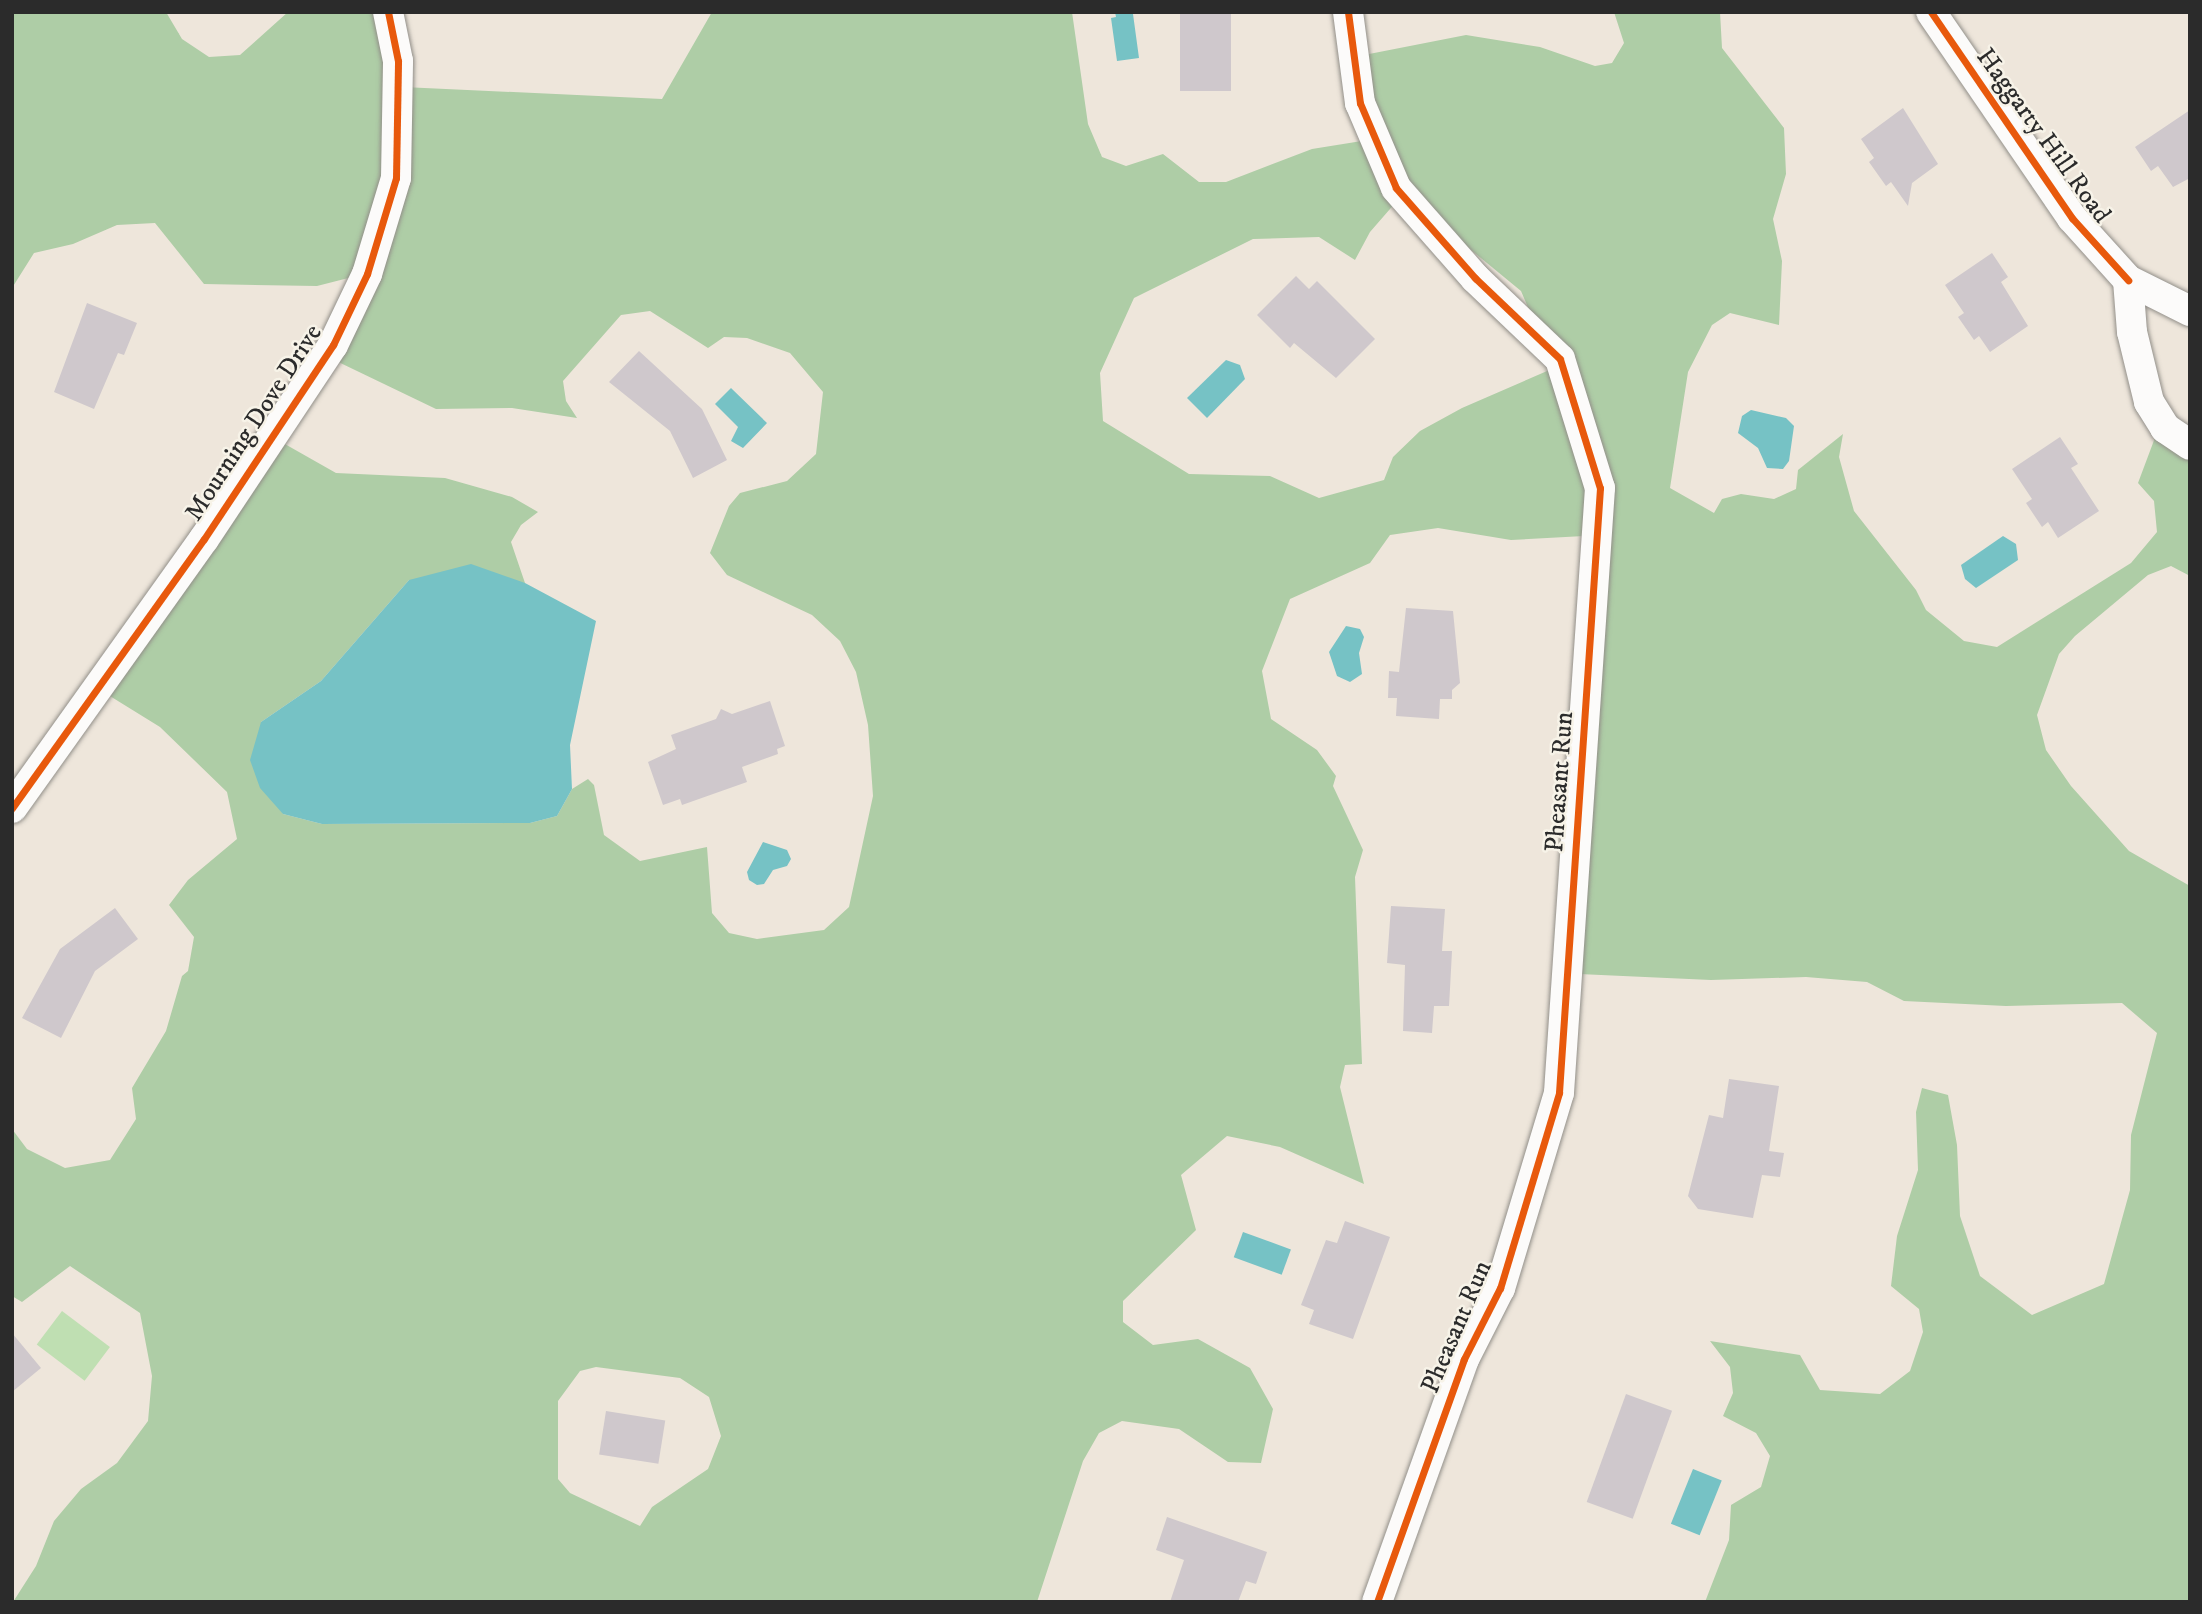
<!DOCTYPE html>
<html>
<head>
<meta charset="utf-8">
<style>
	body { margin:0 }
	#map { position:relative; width:2202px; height:1614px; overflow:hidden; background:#eee6db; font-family:"IM FELL DW Pica",serif }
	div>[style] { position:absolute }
	.green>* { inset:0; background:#bfdfb2; transform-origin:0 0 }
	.forest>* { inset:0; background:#aecda6 }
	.water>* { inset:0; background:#76c2c5; transform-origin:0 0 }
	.building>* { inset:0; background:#cfc8cc; transform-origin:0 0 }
	.roads { filter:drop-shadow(0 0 2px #928f89) drop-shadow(0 0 2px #928f89) }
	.minor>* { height:30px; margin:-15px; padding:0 15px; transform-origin:15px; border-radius:15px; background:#fcfbfa }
	.cycleway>* { height:7px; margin:-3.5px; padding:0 3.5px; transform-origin:3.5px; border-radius:3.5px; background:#e8590c }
	span { translate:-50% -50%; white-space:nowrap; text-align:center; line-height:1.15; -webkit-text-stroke:5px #f7f3e8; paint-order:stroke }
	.street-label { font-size:26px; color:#2b2b2b }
	.frame { position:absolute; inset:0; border:14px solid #2b2b2b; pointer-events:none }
</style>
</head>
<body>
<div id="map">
	<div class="green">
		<i style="left:62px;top:1311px;width:60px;height:42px;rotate:37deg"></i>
	</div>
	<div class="forest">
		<i style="clip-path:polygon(evenodd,12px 12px,166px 12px,182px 39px,209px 57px,240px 55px,288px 12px,393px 12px,403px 87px,662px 99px,712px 12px,1072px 12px,1088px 124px,1102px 157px,1126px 166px,1163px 154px,1199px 182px,1226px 182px,1312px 149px,1368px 140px,1364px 55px,1466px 35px,1540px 47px,1595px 66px,1612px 63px,1624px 43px,1614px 12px,1720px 12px,1722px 48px,1784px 128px,1786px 174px,1773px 219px,1782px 261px,1779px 325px,1730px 313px,1712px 325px,1688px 372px,1670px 488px,1714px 513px,1722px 499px,1741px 494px,1774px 499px,1796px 489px,1798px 470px,1843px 434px,1839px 457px,1854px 511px,1916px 590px,1926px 610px,1964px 641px,1997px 647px,2131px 563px,2157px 532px,2154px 501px,2138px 483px,2159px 427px,2190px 434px,2190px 576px,2171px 566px,2148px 575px,2075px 636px,2059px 654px,2037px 715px,2046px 750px,2071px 786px,2129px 851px,2190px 886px,2190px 1602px,1705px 1602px,1729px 1540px,1731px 1505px,1761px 1487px,1770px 1456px,1756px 1433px,1723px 1416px,1733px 1393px,1730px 1367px,1710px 1341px,1800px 1355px,1820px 1390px,1880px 1394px,1910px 1371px,1923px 1332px,1919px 1309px,1891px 1286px,1897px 1236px,1918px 1170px,1916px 1112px,1922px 1088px,1948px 1095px,1957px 1145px,1960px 1216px,1980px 1276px,2032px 1315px,2104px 1284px,2130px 1190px,2131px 1135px,2157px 1033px,2122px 1003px,2006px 1006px,1904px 1001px,1867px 982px,1806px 977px,1711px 980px,1579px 974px,1584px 536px,1511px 540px,1438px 528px,1390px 535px,1370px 563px,1290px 599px,1262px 671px,1271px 719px,1317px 750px,1336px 776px,1333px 786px,1363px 850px,1355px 877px,1362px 1064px,1345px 1065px,1340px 1087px,1364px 1184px,1280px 1147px,1227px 1136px,1181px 1175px,1196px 1230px,1123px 1301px,1123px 1322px,1153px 1345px,1198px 1339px,1250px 1368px,1273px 1409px,1261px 1463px,1228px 1462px,1179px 1429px,1122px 1421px,1099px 1433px,1083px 1461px,1037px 1602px,13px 1602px,36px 1566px,54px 1521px,81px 1489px,117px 1463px,148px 1421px,152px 1376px,140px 1313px,70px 1266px,22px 1302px,12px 1296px,12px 1129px,27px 1149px,65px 1168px,110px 1160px,136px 1119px,132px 1088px,166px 1031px,182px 976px,188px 971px,194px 937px,169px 905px,188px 880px,237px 839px,227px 792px,160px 727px,105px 693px,276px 439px,336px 473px,445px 478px,512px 497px,538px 512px,521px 525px,511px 542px,525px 583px,409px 580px,321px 681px,261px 722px,283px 814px,322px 824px,530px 823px,557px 816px,572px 789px,588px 779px,594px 785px,604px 835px,640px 861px,707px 847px,712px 913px,729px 933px,757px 939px,824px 930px,849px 907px,873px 796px,868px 725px,856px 672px,840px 641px,812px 615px,727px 575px,710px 553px,729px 506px,740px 493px,787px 481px,816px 454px,823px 392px,790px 353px,747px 338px,724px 337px,708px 348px,650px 311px,621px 315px,563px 381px,566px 401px,577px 418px,512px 408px,436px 409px,330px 358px,364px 274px,317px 286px,204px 284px,155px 223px,117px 225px,73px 244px,34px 253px,12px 288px,12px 12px,1403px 194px,1521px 291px,1554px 368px,1462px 408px,1420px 431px,1393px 457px,1384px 480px,1319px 498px,1270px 476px,1189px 474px,1103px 421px,1100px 373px,1134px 298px,1253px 239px,1319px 237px,1355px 260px,1370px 232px,1403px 194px,12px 12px,596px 1367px,680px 1378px,709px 1397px,721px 1436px,708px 1469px,652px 1507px,640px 1526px,570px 1493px,558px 1479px,558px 1401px,580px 1371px,596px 1367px)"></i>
	</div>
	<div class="water">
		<i style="clip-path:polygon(1115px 12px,1133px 14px,1139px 58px,1117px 61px,1111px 18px,1116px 17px)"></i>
		<i style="clip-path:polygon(1226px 360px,1240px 365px,1245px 379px,1207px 418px,1187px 398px)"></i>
		<i style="clip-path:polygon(731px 388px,767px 423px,743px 448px,731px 441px,738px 427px,715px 404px)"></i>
		<i style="clip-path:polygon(1751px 410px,1786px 418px,1794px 426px,1789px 461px,1783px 469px,1767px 468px,1758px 448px,1738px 433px,1742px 416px)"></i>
		<i style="clip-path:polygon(2003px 536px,2016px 544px,2018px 560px,1976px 588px,1965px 579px,1961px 565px)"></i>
		<i style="clip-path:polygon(471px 564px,525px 583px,596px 621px,570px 745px,572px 789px,557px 816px,530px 823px,322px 824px,283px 814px,260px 788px,250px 760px,261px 722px,321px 681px,409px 580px)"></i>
		<i style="clip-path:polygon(1346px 626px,1360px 629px,1364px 637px,1359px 653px,1362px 674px,1350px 682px,1337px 676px,1329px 652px)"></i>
		<i style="clip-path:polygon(763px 842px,787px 850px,791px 859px,787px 866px,773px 870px,764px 884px,757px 885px,749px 880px,747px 872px)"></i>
		<i style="left:1243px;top:1232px;width:51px;height:27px;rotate:20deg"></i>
		<i style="left:1693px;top:1469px;width:31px;height:59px;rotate:22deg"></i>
	</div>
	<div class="building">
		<i style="left:1180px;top:12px;width:51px;height:79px"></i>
		<i style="clip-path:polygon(1903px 108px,1938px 164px,1912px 183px,1908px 206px,1891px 182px,1886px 186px,1869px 162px,1874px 158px,1861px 139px)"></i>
		<i style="clip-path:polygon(2190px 110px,2190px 178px,2173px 187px,2158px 166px,2151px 171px,2135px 147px)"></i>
		<i style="clip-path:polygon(1992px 253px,2008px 277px,2001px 282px,2028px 326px,1990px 352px,1979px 336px,1974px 340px,1958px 317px,1964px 313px,1945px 285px)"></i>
		<i style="clip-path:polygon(1296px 276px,1309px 289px,1317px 281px,1375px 339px,1336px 378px,1294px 343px,1290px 348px,1257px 315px)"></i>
		<i style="clip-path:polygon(87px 303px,137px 323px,124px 355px,118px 353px,94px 409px,54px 392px)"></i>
		<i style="clip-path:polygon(639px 351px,702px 409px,727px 460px,693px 478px,670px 431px,609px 382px)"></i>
		<i style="clip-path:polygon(2060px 437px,2078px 464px,2071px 468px,2099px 511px,2058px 538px,2048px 522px,2042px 527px,2026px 503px,2032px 499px,2012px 469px)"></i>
		<i style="clip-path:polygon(1406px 608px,1453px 611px,1460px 683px,1452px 690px,1452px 699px,1440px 699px,1439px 719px,1396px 716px,1397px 698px,1388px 698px,1389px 671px,1399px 672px)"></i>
		<i style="clip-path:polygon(770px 701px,785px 746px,777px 749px,778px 754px,742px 767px,747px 782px,682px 805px,680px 799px,663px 805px,648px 762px,676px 749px,671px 735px,716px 719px,721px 709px,732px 714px)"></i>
		<i style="clip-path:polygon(1391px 906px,1445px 909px,1442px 951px,1452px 951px,1450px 989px,1449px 1006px,1434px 1006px,1432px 1033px,1403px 1031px,1405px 965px,1387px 963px)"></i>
		<i style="clip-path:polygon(115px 908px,138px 939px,95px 971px,61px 1038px,22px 1018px,60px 949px)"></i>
		<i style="clip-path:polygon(1729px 1079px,1779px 1086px,1769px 1151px,1784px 1153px,1780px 1177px,1762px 1175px,1753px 1218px,1698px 1209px,1688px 1196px,1709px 1115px,1723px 1118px)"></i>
		<i style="clip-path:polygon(1345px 1221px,1390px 1237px,1353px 1339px,1309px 1324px,1314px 1310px,1301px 1305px,1326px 1240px,1337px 1243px)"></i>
		<i style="clip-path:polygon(12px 1333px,41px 1368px,12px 1392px)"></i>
		<i style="left:1626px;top:1394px;width:49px;height:115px;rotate:20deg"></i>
		<i style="left:606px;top:1411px;width:60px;height:44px;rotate:9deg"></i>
		<i style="clip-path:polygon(1167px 1517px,1267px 1552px,1256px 1584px,1246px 1581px,1238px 1602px,1170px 1602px,1184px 1560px,1156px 1550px)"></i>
	</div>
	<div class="roads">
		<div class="minor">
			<i style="left:1348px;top:12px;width:92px;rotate:82.5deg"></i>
			<i style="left:1360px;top:103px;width:92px;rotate:67deg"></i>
			<i style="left:1396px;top:188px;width:120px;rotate:48.7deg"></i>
			<i style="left:1475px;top:278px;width:117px;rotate:43.6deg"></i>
			<i style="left:1560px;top:359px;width:135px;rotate:72.8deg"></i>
			<i style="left:1600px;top:488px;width:606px;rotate:93.88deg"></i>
			<i style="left:1559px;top:1093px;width:204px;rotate:106.8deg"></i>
			<i style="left:1500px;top:1288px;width:80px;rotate:116.9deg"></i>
			<i style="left:1464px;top:1359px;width:258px;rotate:109.7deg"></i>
			<i style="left:1931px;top:12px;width:250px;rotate:55.6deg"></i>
			<i style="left:2072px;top:218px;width:84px;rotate:47.9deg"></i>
			<i style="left:2190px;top:311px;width:69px;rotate:-153.4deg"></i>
			<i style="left:2128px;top:280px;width:52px;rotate:85.6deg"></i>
			<i style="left:2132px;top:332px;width:72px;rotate:76.3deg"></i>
			<i style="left:2149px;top:402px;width:31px;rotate:58deg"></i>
			<i style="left:2165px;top:428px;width:30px;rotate:34deg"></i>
			<i style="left:12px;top:808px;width:330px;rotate:-54.5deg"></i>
			<i style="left:204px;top:539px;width:233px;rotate:-56.4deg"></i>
			<i style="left:333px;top:345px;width:79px;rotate:-64.4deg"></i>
			<i style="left:367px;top:274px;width:100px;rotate:-73.2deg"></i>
			<i style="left:396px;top:178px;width:117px;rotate:-89deg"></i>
			<i style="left:398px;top:61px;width:50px;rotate:-101.5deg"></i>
		</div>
	</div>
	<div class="cycleway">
		<i style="left:1348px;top:12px;width:92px;rotate:82.5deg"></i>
		<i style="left:1360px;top:103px;width:92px;rotate:67deg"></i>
		<i style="left:1396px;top:188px;width:120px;rotate:48.7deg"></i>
		<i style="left:1475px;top:278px;width:117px;rotate:43.6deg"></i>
		<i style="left:1560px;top:359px;width:135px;rotate:72.8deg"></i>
		<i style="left:1600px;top:488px;width:606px;rotate:93.88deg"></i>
		<i style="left:1559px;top:1093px;width:204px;rotate:106.8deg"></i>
		<i style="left:1500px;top:1288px;width:80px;rotate:116.9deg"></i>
		<i style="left:1464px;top:1359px;width:258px;rotate:109.7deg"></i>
		<i style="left:1931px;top:12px;width:250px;rotate:55.6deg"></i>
		<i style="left:2072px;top:218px;width:84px;rotate:47.9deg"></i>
		<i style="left:12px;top:808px;width:330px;rotate:-54.5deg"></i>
		<i style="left:204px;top:539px;width:233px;rotate:-56.4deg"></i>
		<i style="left:333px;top:345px;width:79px;rotate:-64.4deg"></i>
		<i style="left:367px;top:274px;width:100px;rotate:-73.2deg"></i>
		<i style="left:396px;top:178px;width:117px;rotate:-89deg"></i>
		<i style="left:398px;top:61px;width:50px;rotate:-101.5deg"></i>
	</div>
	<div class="street-label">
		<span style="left:2043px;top:136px;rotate:54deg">Haggarty Hill Road</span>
		<span style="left:254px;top:423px;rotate:-57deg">Mourning Dove Drive</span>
		<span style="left:1560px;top:782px;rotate:-86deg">Pheasant Run</span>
		<span style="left:1457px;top:1327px;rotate:-67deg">Pheasant Run</span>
	</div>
	<div class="frame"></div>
</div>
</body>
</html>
